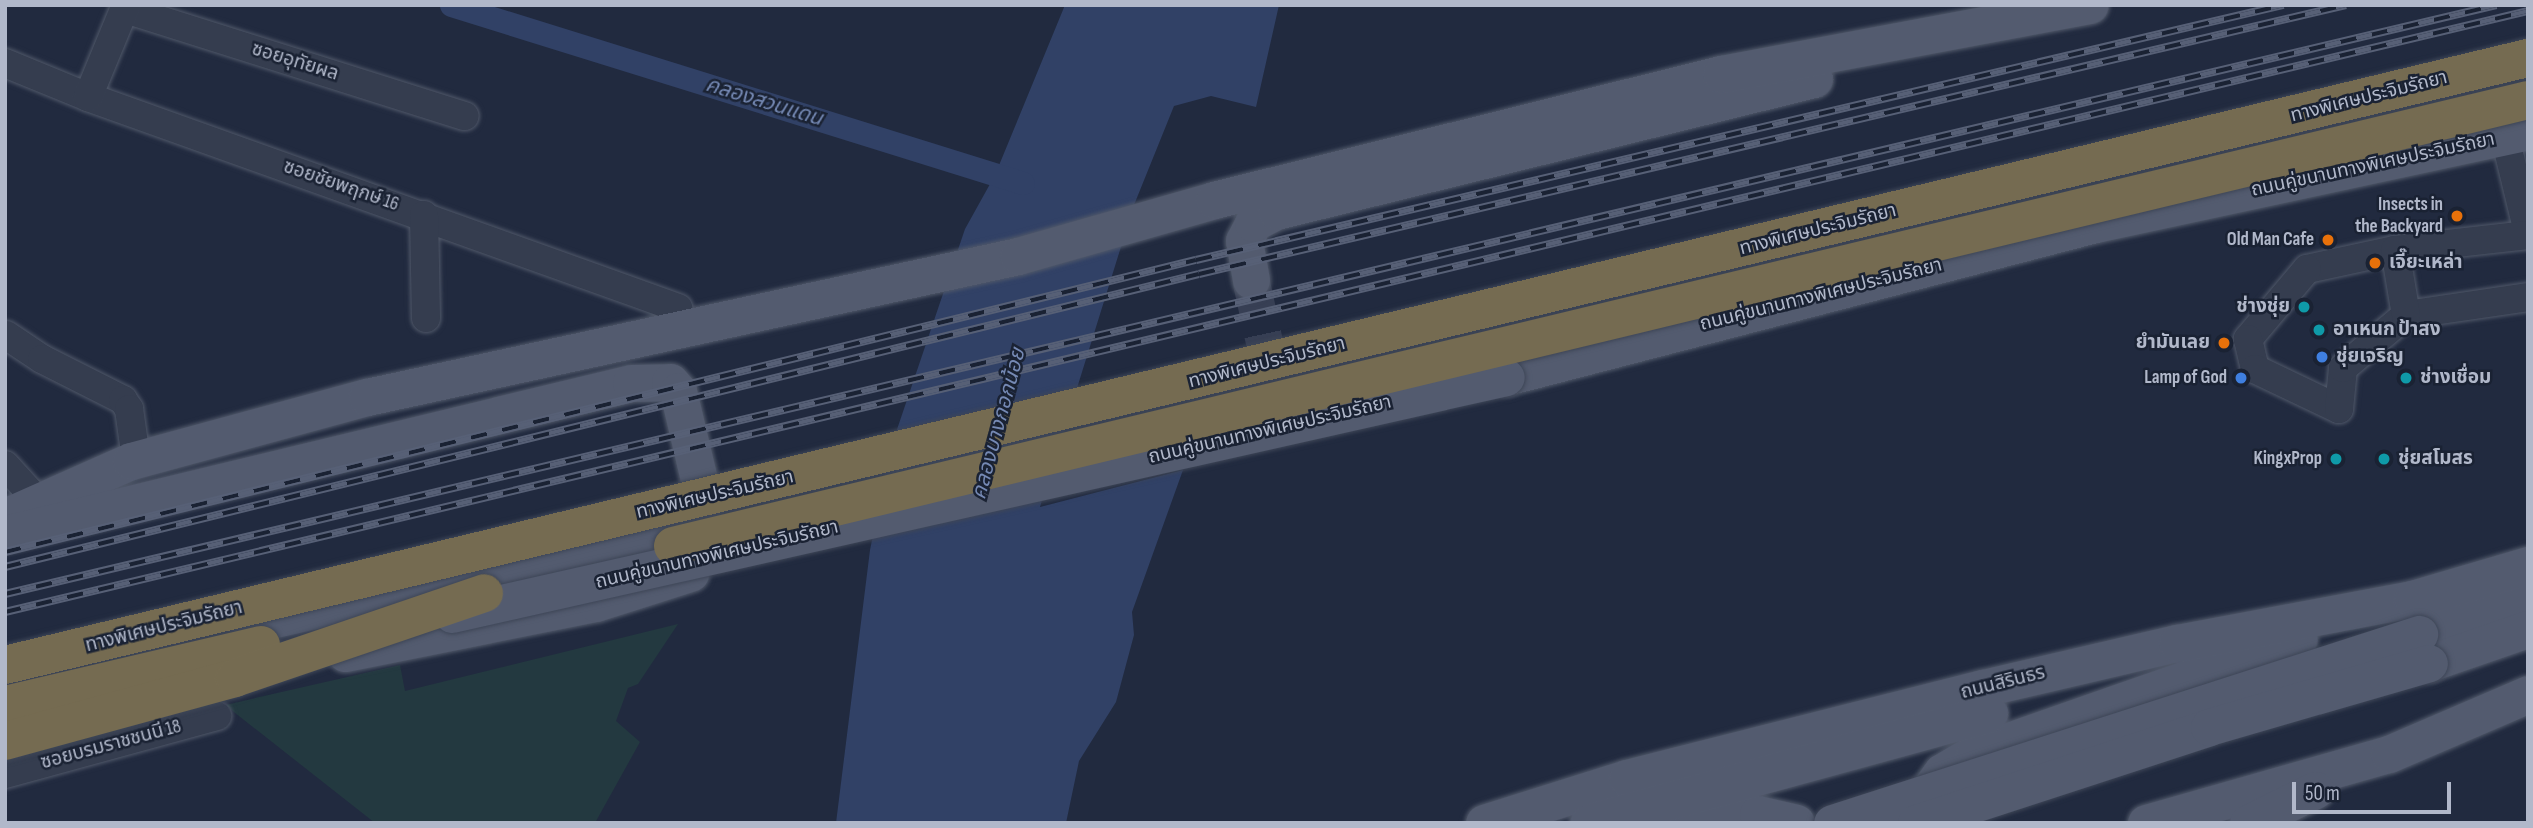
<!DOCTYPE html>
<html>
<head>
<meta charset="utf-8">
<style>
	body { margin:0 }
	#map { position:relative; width:2533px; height:828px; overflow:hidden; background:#212a3f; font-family:"Sofia Sans Condensed","Noto Sans Thai",sans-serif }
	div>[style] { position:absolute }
	.green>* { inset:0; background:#233940 }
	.water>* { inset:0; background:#314166 }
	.canal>* { height:23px; margin:-11.5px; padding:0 11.5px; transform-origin:11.5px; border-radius:11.5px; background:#314166 }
	.major-tunnel>* { height:37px; margin-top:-18.5px; transform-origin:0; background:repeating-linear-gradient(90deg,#373f54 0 37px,transparent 0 55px) }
	.roads { filter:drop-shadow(0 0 2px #505869) drop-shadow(0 0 2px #505869) }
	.minor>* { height:28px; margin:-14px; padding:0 14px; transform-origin:14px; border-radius:14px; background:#353d4f }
	.major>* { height:37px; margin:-18.5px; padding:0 18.5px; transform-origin:18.5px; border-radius:18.5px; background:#535b6f }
	.rail>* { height:8px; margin-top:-4px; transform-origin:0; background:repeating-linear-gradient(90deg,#1a2233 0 16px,#576076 0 32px); box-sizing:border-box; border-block:2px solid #576076 }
	.bridges { filter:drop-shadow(0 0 2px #3e4657) drop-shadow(0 0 2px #3e4657) }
	.major-bridge>* { height:37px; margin:-18.5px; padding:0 18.5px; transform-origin:18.5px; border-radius:18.5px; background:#535b6f }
	.highway-bridge>* { height:38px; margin:-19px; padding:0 19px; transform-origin:19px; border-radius:19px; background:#756b51 }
	.dots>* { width:19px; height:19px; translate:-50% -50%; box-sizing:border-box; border:4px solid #1a2233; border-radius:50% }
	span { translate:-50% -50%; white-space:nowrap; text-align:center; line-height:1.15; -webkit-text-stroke:5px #1a2233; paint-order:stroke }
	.street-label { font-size:19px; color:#b1b8ca }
	.poi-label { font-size:19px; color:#b1b8ca; font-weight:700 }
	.right { translate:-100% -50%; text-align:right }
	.left { translate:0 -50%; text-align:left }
	.water-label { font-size:21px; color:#7589b4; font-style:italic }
	.frame { position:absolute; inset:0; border:7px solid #b1b8ca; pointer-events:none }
	.scale { position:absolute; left:2292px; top:782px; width:159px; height:32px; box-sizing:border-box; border:4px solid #b1b8ca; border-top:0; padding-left:9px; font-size:21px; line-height:24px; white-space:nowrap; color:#b1b8ca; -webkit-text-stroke:5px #1a2233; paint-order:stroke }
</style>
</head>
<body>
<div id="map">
	<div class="green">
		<i style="clip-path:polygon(678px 624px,638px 684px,628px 688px,616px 721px,640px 742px,595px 823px,375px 823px,225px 705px,400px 665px,405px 691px)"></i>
	</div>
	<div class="water">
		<i style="clip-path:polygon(1065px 5px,1279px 5px,1256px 107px,1211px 96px,1174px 106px,1134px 205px,1040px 507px,1183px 470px,1132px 612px,1134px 635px,1116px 702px,1079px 761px,1066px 823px,836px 823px,870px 550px,890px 450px,965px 229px,995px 175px)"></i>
	</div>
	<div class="canal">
		<i style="left:451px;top:5px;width:599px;rotate:17.29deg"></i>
	</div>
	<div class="major-tunnel">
		<i style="left:1251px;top:280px;width:71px;rotate:77.7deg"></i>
	</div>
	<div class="roads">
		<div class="minor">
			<i style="left:125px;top:9px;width:356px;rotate:17.5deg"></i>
			<i style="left:5px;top:63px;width:90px;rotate:22.3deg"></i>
			<i style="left:88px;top:97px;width:627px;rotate:19.68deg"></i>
			<i style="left:88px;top:97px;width:100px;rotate:-67.6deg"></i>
			<i style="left:2505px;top:137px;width:98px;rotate:76.4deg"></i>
			<i style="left:424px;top:215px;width:103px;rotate:88.9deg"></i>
			<i style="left:2528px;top:235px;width:134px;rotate:173.6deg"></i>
			<i style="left:2395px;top:250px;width:90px;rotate:167.8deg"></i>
			<i style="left:2307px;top:269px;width:92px;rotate:130.1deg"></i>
			<i style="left:2248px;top:339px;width:31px;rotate:77deg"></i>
			<i style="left:2255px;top:369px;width:93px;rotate:25.5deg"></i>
			<i style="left:2339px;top:409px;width:41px;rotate:-84.4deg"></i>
			<i style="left:2343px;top:368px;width:82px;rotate:-40.1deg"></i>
			<i style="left:2406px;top:315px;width:123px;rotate:-8.4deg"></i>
			<i style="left:2395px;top:250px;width:66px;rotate:80.4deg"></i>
			<i style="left:6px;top:335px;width:43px;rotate:33.7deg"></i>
			<i style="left:42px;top:359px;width:91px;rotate:26.8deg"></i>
			<i style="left:123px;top:400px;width:11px;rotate:56deg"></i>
			<i style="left:129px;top:409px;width:50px;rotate:82deg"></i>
			<i style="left:5px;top:465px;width:47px;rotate:47.6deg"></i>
			<i style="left:5px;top:774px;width:220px;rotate:-15.3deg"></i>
		</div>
		<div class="major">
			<i style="left:1251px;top:280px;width:40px;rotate:-100deg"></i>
			<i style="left:1244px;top:241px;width:20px;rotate:-63deg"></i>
			<i style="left:1253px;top:223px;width:26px;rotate:-28deg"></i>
			<i style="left:1276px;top:211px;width:554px;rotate:-13.79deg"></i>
			<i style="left:1506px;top:377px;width:609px;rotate:-14.56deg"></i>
			<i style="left:2095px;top:224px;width:443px;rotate:-12.1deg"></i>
			<i style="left:5px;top:517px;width:138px;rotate:-24deg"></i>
			<i style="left:131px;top:461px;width:245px;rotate:-15.2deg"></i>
			<i style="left:367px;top:397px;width:666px;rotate:-12.22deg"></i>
			<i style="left:1018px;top:256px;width:204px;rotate:-15.9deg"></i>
			<i style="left:1214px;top:200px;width:522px;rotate:-13.96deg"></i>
			<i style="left:1721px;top:74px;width:375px;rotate:-10.6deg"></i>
			<i style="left:5px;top:534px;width:644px;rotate:-13.56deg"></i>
			<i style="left:631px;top:383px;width:39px;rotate:-1deg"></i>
			<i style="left:670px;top:382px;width:12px;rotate:48deg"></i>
			<i style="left:678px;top:391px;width:113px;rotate:76.7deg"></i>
			<i style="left:704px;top:501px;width:18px;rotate:106deg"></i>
			<i style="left:699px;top:518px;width:15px;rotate:143deg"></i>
			<i style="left:687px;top:527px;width:446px;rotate:167.4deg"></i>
			<i style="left:2419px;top:634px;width:114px;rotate:-17.8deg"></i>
			<i style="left:345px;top:653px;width:256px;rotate:-11.3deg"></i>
			<i style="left:596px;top:603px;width:99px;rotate:-17.7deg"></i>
			<i style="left:2429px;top:663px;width:105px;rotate:-19deg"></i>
			<i style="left:1923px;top:798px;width:32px;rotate:-54deg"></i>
			<i style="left:1942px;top:772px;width:37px;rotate:-31deg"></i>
			<i style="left:1974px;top:753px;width:344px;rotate:-19.3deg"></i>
			<i style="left:1676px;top:811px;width:82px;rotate:2.1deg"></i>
			<i style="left:1758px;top:814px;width:39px;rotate:13deg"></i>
			<i style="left:1484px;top:823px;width:150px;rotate:-17.5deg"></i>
			<i style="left:1627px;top:778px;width:367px;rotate:-14.2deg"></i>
			<i style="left:1983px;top:688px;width:199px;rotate:-13.1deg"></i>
			<i style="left:2177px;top:643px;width:239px;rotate:-10.6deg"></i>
			<i style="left:2412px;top:599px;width:121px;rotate:-16.3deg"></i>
			<i style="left:1588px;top:823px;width:416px;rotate:-15.3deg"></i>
			<i style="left:2146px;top:823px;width:253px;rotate:-15.9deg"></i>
			<i style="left:2389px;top:754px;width:151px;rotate:-23.3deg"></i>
			<i style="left:2248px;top:823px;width:75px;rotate:-26.2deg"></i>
		</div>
	</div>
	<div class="rail">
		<i style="left:5px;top:552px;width:1226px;rotate:-13.78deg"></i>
		<i style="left:1196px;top:260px;width:1117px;rotate:-13.2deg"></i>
		<i style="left:5px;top:567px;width:1229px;rotate:-13.79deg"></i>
		<i style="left:1199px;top:274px;width:1178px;rotate:-13.2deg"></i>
		<i style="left:5px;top:594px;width:2560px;rotate:-13.3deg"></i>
		<i style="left:5px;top:612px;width:2594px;rotate:-13.4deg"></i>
	</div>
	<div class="bridges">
		<div class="major-bridge">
			<i style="left:452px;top:614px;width:1080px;rotate:-12.67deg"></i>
			<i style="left:1832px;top:823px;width:617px;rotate:-17.85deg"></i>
			<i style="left:1916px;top:823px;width:308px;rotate:-18.1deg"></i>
			<i style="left:2209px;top:727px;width:229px;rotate:-16.2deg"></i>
		</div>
		<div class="highway-bridge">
			<i style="left:673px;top:546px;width:1908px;rotate:-13.52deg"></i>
			<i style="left:5px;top:665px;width:2595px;rotate:-13.53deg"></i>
			<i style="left:5px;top:705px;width:263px;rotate:-13.2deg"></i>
			<i style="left:5px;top:741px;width:238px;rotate:-15.3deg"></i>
			<i style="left:235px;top:678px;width:263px;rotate:-18.8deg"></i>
		</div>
	</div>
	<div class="dots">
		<i style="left:2457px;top:216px;background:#e8710a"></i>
		<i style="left:2328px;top:240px;background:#e8710a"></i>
		<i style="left:2375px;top:263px;background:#e8710a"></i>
		<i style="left:2304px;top:307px;background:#0f9aa8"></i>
		<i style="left:2319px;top:330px;background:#0f9aa8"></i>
		<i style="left:2224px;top:343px;background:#e8710a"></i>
		<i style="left:2322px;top:357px;background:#3f7fe0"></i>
		<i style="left:2241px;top:378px;background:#3f7fe0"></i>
		<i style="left:2406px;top:378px;background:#0f9aa8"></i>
		<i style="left:2336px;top:459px;background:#0f9aa8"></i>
		<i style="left:2384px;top:459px;background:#0f9aa8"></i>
	</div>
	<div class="street-label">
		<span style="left:295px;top:62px;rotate:17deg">ซอยอุทัยผล</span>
		<span style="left:2369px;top:97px;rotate:-14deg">ทางพิเศษประจิมรัถยา</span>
		<span style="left:2373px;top:165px;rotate:-12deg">ถนนคู่ขนานทางพิเศษประจิมรัถยา</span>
		<span style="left:341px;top:186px;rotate:19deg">ซอยชัยพฤกษ์ 16</span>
		<span style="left:1818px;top:230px;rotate:-14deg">ทางพิเศษประจิมรัถยา</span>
		<span style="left:1821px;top:295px;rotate:-14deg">ถนนคู่ขนานทางพิเศษประจิมรัถยา</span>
		<span style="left:1267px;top:363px;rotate:-14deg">ทางพิเศษประจิมรัถยา</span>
		<span style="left:1270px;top:430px;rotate:-13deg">ถนนคู่ขนานทางพิเศษประจิมรัถยา</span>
		<span style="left:715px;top:495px;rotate:-13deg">ทางพิเศษประจิมรัถยา</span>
		<span style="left:717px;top:555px;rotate:-13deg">ถนนคู่ขนานทางพิเศษประจิมรัถยา</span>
		<span style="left:164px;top:627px;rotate:-14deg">ทางพิเศษประจิมรัถยา</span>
		<span style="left:2003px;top:683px;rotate:-14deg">ถนนสิรินธร</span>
		<span style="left:111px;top:745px;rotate:-15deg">ซอยบรมราชชนนี 18</span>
	</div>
	<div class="poi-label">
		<span class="right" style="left:2443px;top:216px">Insects in<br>the Backyard</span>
		<span class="right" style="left:2314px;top:240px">Old Man Cafe</span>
		<span class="left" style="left:2389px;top:263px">เจี๊ยะเหล่า</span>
		<span class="right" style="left:2290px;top:307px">ช่างชุ่ย</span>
		<span class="left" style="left:2333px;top:330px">อาเหนก ป้าสง</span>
		<span class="right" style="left:2210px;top:343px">ยำมันเลย</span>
		<span class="left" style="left:2336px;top:357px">ชุ่ยเจริญ</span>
		<span class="right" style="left:2227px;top:378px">Lamp of God</span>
		<span class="left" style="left:2420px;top:378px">ช่างเชื่อม</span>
		<span class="right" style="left:2322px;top:459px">KingxProp</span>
		<span class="left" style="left:2398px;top:459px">ชุ่ยสโมสร</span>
	</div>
	<div class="water-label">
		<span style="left:764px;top:102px;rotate:17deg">คลองสวนแดน</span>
		<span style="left:999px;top:424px;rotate:-75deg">คลองบางกอกน้อย</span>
	</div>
	<div class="frame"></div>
	<div class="scale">50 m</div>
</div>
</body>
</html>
